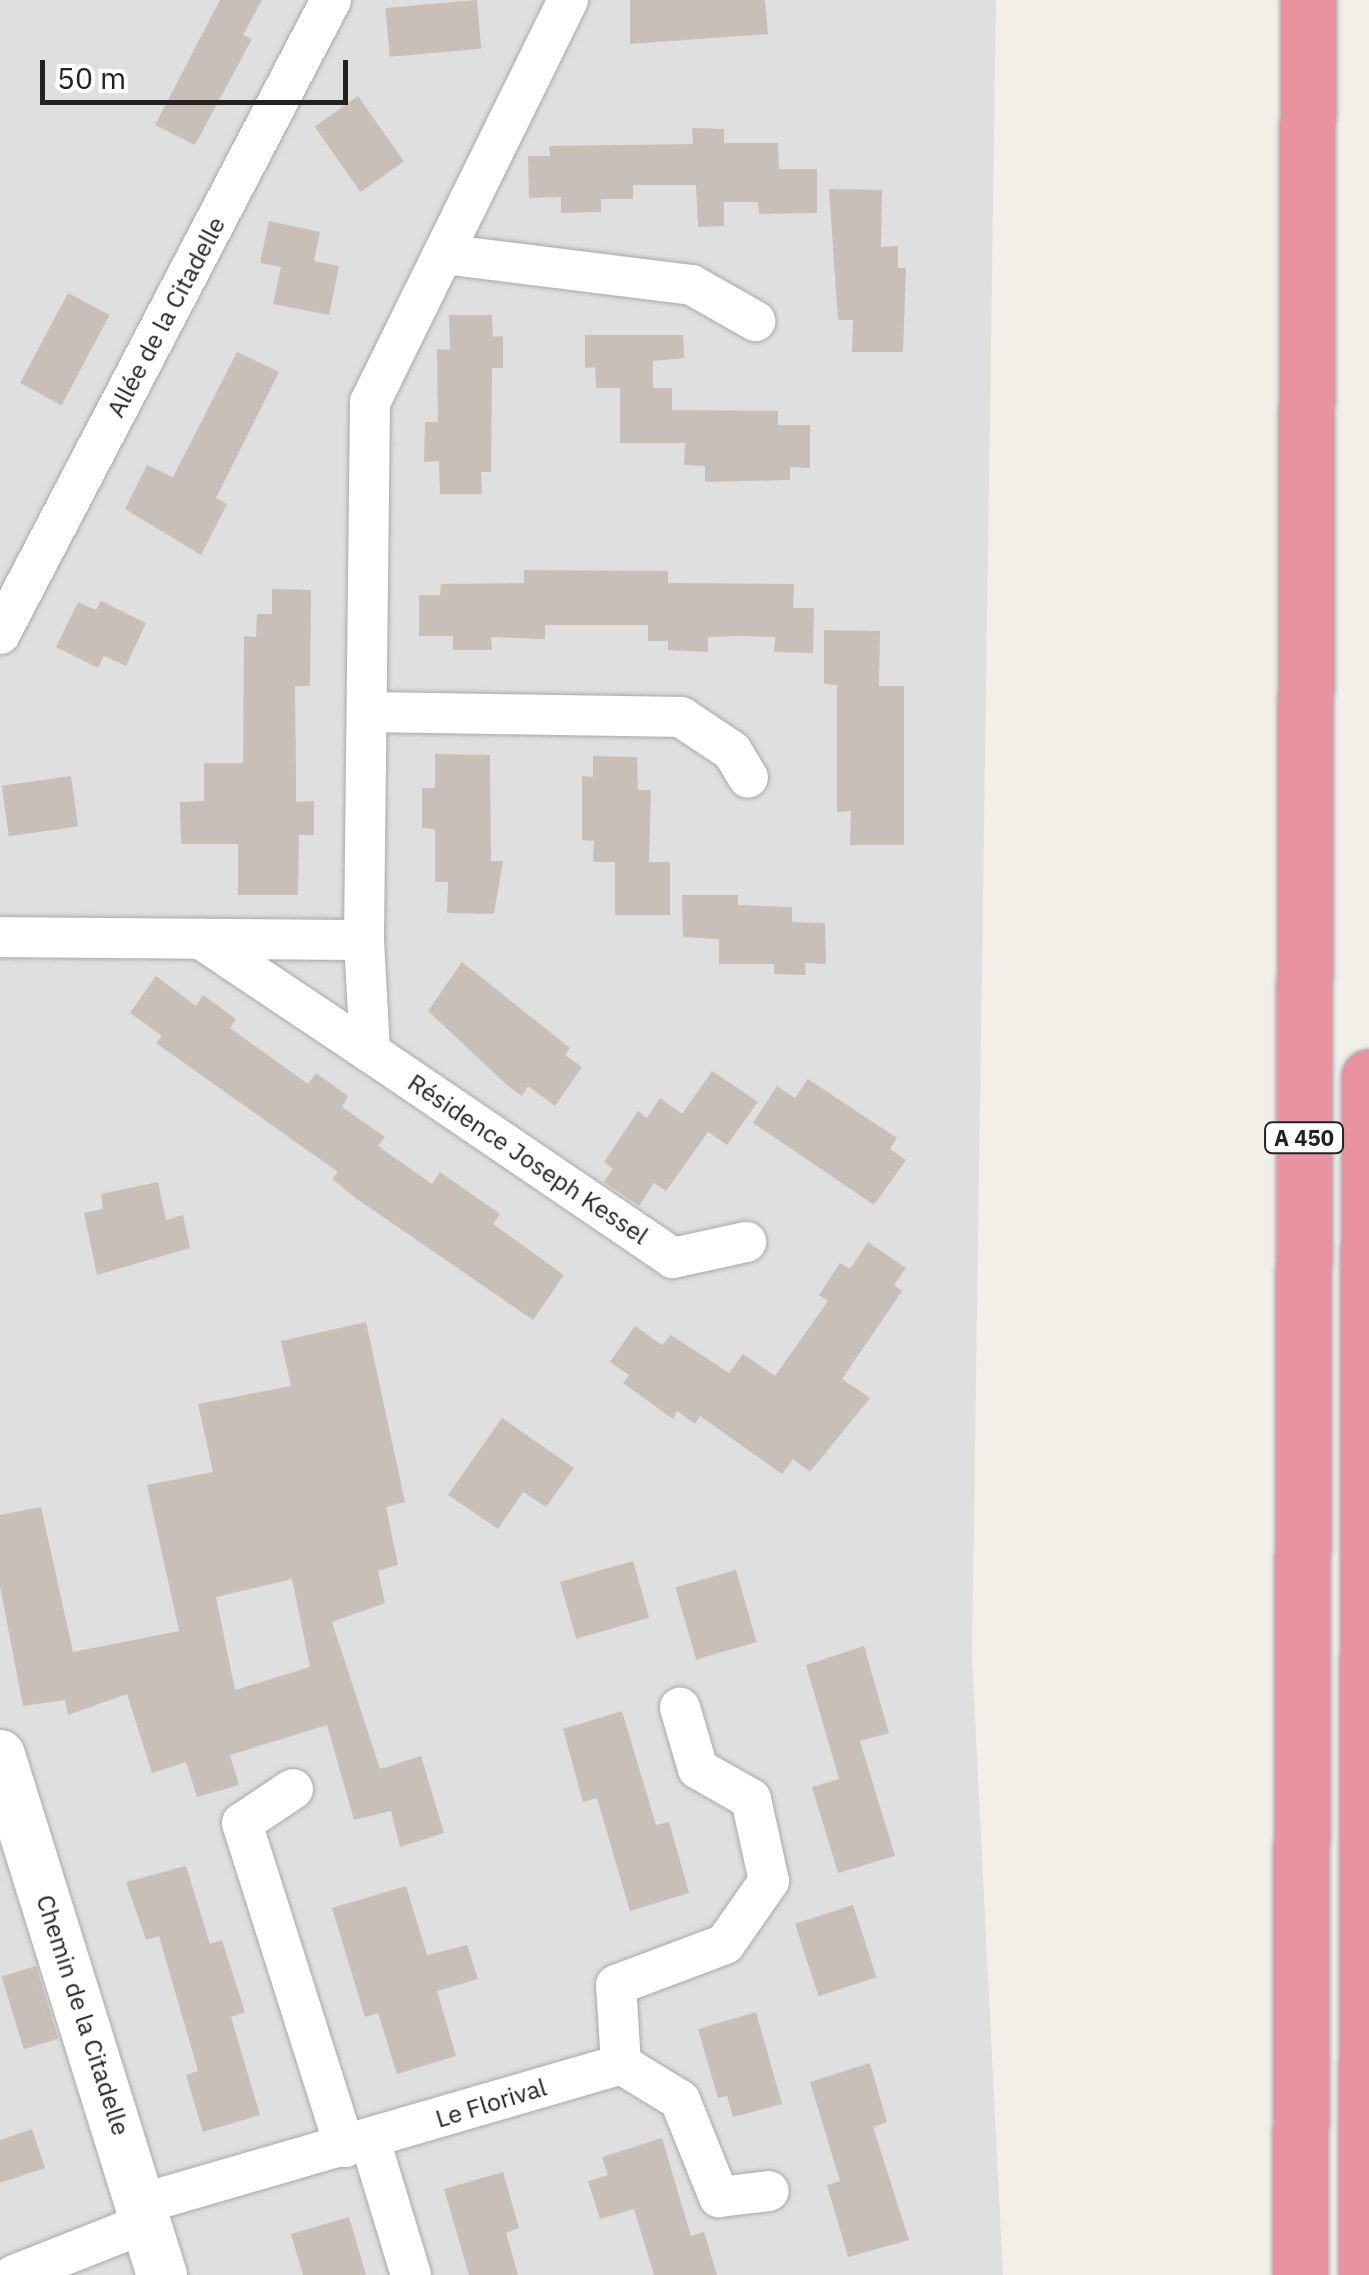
<!DOCTYPE html>
<html>
<head>
<meta charset="utf-8">
<style>
	body { margin:0 }
	#map { position:relative; width:1369px; height:2275px; overflow:hidden; background:#f2efe9; font-family:"IBM Plex Sans",sans-serif }
	div>[style] { position:absolute }
	.residential>* { inset:0; background:#e0dfdf }
	.building>* { inset:0; background:#c7bfb8; transform-origin:0 0 }
	.roads { filter:drop-shadow(0 0 2px #a9a9a9) drop-shadow(0 0 2px #a9a9a9) }
	.minor>* { height:40px; margin:-20px; padding:0 20px; transform-origin:20px; border-radius:20px; background:#fff }
	.tertiary>* { height:50px; margin:-25px; padding:0 25px; transform-origin:25px; border-radius:25px; background:#fff }
	.motorway>* { height:55px; margin:-27.5px; padding:0 27.5px; transform-origin:27.5px; border-radius:27.5px; background:#e892a2 }
	span { translate:-50% -50%; white-space:nowrap; text-align:center; line-height:1.15; -webkit-text-stroke:10px #fff; paint-order:stroke }
	.shield-label span { padding:2px 8px; background:#fff; border:2px solid; border-radius:8px; -webkit-text-stroke-width:0 }
	.shield-label { font-size:22px; color:#222; font-weight:700 }
	.street-label { font-size:25px; color:#222 }
	.scale { position:absolute; left:40px; top:60px; width:308px; height:45px; box-sizing:border-box; border:5px solid #222; border-top:0; padding-left:12px; font-size:30px; line-height:35px; white-space:nowrap; color:#222; -webkit-text-stroke:8px #fff; paint-order:stroke }
</style>
</head>
<body>
<div id="map">
	<div class="residential">
		<i style="clip-path:polygon(0 0,996px 0,972px 1657px,1003px 2275px,0 2275px)"></i>
	</div>
	<div class="building">
		<i style="clip-path:polygon(220px 0,262px 0,243px 35px,252px 39px,195px 145px,155px 125px)"></i>
		<i style="left:477px;top:0;width:49px;height:92px;rotate:85deg"></i>
		<i style="clip-path:polygon(630px 0,765px 0,768px 34px,630px 44px)"></i>
		<i style="left:358px;top:96px;width:80px;height:53px;rotate:55deg"></i>
		<i style="clip-path:polygon(692px 128px,724px 129px,724px 143px,778px 143px,779px 169px,817px 169px,817px 213px,759px 214px,758px 202px,724px 202px,724px 226px,698px 227px,696px 185px,633px 185px,633px 199px,601px 199px,601px 212px,561px 213px,561px 197px,529px 198px,528px 156px,550px 156px,549px 146px,693px 144px)"></i>
		<i style="clip-path:polygon(829px 189px,882px 190px,881px 247px,898px 246px,898px 268px,906px 268px,903px 352px,852px 352px,853px 320px,838px 320px)"></i>
		<i style="clip-path:polygon(269px 221px,320px 232px,314px 261px,339px 266px,329px 315px,273px 304px,281px 267px,260px 263px)"></i>
		<i style="left:68px;top:293px;width:47px;height:102px;rotate:28deg"></i>
		<i style="clip-path:polygon(449px 315px,492px 315px,493px 337px,503px 336px,503px 368px,492px 368px,491px 472px,481px 472px,482px 494px,440px 494px,439px 461px,424px 462px,425px 422px,438px 422px,437px 349px,450px 350px)"></i>
		<i style="clip-path:polygon(585px 335px,683px 335px,684px 358px,653px 361px,653px 388px,672px 388px,672px 410px,778px 411px,778px 425px,810px 425px,810px 468px,790px 467px,790px 480px,705px 482px,705px 466px,684px 465px,685px 443px,620px 443px,620px 388px,596px 388px,595px 367px,585px 368px)"></i>
		<i style="clip-path:polygon(237px 352px,279px 372px,216px 498px,227px 504px,201px 555px,125px 509px,147px 465px,173px 477px)"></i>
		<i style="clip-path:polygon(524px 570px,668px 571px,668px 583px,794px 584px,793px 608px,814px 608px,813px 653px,774px 652px,775px 637px,740px 636px,708px 637px,708px 652px,668px 650px,668px 641px,648px 641px,648px 625px,545px 625px,545px 639px,491px 637px,492px 650px,453px 650px,453px 636px,419px 636px,419px 595px,440px 595px,441px 584px,524px 583px)"></i>
		<i style="clip-path:polygon(272px 589px,311px 590px,310px 686px,295px 686px,296px 776px,296px 802px,314px 801px,314px 835px,299px 835px,298px 895px,238px 895px,238px 844px,181px 844px,180px 802px,204px 801px,204px 763px,243px 763px,244px 636px,256px 637px,257px 614px,272px 614px)"></i>
		<i style="clip-path:polygon(101px 601px,146px 623px,126px 666px,104px 656px,98px 668px,56px 647px,78px 602px,96px 610px)"></i>
		<i style="clip-path:polygon(824px 630px,880px 631px,879px 686px,904px 686px,904px 845px,850px 845px,851px 811px,837px 812px,837px 685px,824px 684px)"></i>
		<i style="clip-path:polygon(435px 754px,490px 755px,491px 861px,503px 861px,494px 914px,447px 913px,448px 882px,435px 882px,435px 829px,422px 828px,422px 788px,435px 788px)"></i>
		<i style="clip-path:polygon(593px 756px,637px 757px,638px 790px,651px 790px,649px 862px,670px 862px,670px 915px,615px 915px,615px 862px,593px 862px,594px 841px,582px 840px,582px 776px,593px 777px)"></i>
		<i style="left:71px;top:776px;width:51px;height:70px;rotate:82deg"></i>
		<i style="clip-path:polygon(682px 895px,738px 895px,738px 905px,792px 907px,792px 922px,825px 923px,826px 964px,805px 963px,806px 975px,774px 974px,774px 964px,719px 964px,719px 939px,683px 937px)"></i>
		<i style="clip-path:polygon(462px 962px,570px 1048px,565px 1055px,582px 1067px,555px 1106px,528px 1086px,522px 1096px,507px 1085px,428px 1011px)"></i>
		<i style="clip-path:polygon(156px 976px,196px 1006px,203px 995px,236px 1019px,230px 1028px,308px 1084px,316px 1073px,348px 1096px,342px 1107px,385px 1137px,378px 1146px,432px 1184px,440px 1172px,500px 1214px,493px 1224px,564px 1275px,533px 1320px,357px 1199px,332px 1179px,338px 1172px,156px 1043px,162px 1036px,130px 1013px)"></i>
		<i style="clip-path:polygon(712px 1071px,758px 1102px,727px 1145px,708px 1132px,666px 1191px,654px 1183px,639px 1206px,604px 1182px,613px 1169px,604px 1162px,638px 1111px,647px 1118px,660px 1098px,682px 1114px)"></i>
		<i style="clip-path:polygon(808px 1079px,897px 1138px,890px 1149px,906px 1160px,874px 1205px,753px 1123px,777px 1086px,795px 1098px)"></i>
		<i style="clip-path:polygon(158px 1182px,166px 1220px,183px 1215px,190px 1248px,97px 1275px,84px 1213px,103px 1209px,101px 1194px)"></i>
		<i style="clip-path:polygon(868px 1242px,906px 1268px,894px 1285px,902px 1291px,842px 1379px,870px 1398px,810px 1472px,793px 1459px,782px 1474px,700px 1416px,695px 1424px,677px 1411px,673px 1419px,623px 1383px,629px 1375px,610px 1362px,635px 1326px,662px 1345px,671px 1335px,729px 1373px,743px 1354px,775px 1376px,828px 1301px,819px 1295px,840px 1263px,850px 1269px)"></i>
		<i style="clip-path:polygon(evenodd,366px 1322px,405px 1502px,386px 1507px,398px 1565px,378px 1571px,385px 1603px,332px 1622px,380px 1769px,421px 1756px,444px 1833px,400px 1847px,391px 1811px,354px 1820px,327px 1725px,230px 1755px,239px 1785px,197px 1797px,186px 1762px,152px 1773px,127px 1694px,68px 1715px,65px 1700px,23px 1706px,0 1586px,0 1515px,41px 1507px,73px 1652px,179px 1631px,147px 1485px,213px 1472px,198px 1404px,291px 1386px,281px 1341px,366px 1322px,292px 1579px,310px 1667px,235px 1690px,216px 1597px,292px 1579px)"></i>
		<i style="clip-path:polygon(502px 1418px,574px 1468px,546px 1507px,523px 1492px,498px 1529px,448px 1495px)"></i>
		<i style="left:633px;top:1561px;width:59px;height:76px;rotate:74deg"></i>
		<i style="left:736px;top:1570px;width:75px;height:63px;rotate:74deg"></i>
		<i style="clip-path:polygon(864px 1646px,889px 1733px,860px 1741px,895px 1856px,838px 1873px,812px 1787px,839px 1779px,806px 1665px)"></i>
		<i style="clip-path:polygon(622px 1711px,656px 1825px,669px 1822px,689px 1893px,630px 1911px,597px 1798px,583px 1802px,563px 1729px)"></i>
		<i style="clip-path:polygon(186px 1866px,210px 1944px,222px 1940px,245px 2012px,231px 2017px,260px 2115px,203px 2132px,186px 2075px,198px 2071px,159px 1936px,146px 1940px,126px 1882px)"></i>
		<i style="clip-path:polygon(406px 1886px,427px 1955px,467px 1945px,478px 1979px,437px 1991px,456px 2056px,397px 2074px,378px 2013px,365px 2017px,332px 1908px)"></i>
		<i style="left:853px;top:1905px;width:76px;height:61px;rotate:72deg"></i>
		<i style="left:36px;top:1966px;width:76px;height:36px;rotate:73deg"></i>
		<i style="clip-path:polygon(756px 2012px,782px 2104px,733px 2117px,727px 2096px,718px 2098px,698px 2029px)"></i>
		<i style="clip-path:polygon(870px 2063px,887px 2122px,873px 2127px,909px 2240px,848px 2257px,827px 2185px,840px 2181px,810px 2082px)"></i>
		<i style="clip-path:polygon(32px 2129px,45px 2168px,0 2183px,0 2140px)"></i>
		<i style="clip-path:polygon(662px 2138px,691px 2236px,704px 2232px,717px 2275px,654px 2275px,634px 2209px,600px 2219px,588px 2181px,608px 2175px,602px 2157px)"></i>
		<i style="clip-path:polygon(503px 2172px,519px 2228px,506px 2233px,518px 2275px,469px 2275px,444px 2189px)"></i>
		<i style="clip-path:polygon(349px 2217px,366px 2275px,303px 2275px,291px 2234px)"></i>
	</div>
	<div class="roads">
		<div class="minor">
			<i style="left:568px;top:0;width:448px;rotate:116.2deg"></i>
			<i style="left:370px;top:402px;width:538px;rotate:90.64deg"></i>
			<i style="left:364px;top:940px;width:112px;rotate:86.9deg"></i>
			<i style="left:370px;top:1052px;width:366px;rotate:34.2deg"></i>
			<i style="left:673px;top:1258px;width:75px;rotate:-12.4deg"></i>
			<i style="left:443px;top:254px;width:251px;rotate:7.1deg"></i>
			<i style="left:692px;top:285px;width:73px;rotate:29.7deg"></i>
			<i style="left:0;top:634px;width:715px;rotate:-62.43deg"></i>
			<i style="left:371px;top:712px;width:310px;rotate:0.9deg"></i>
			<i style="left:681px;top:717px;width:61px;rotate:33.7deg"></i>
			<i style="left:732px;top:751px;width:31px;rotate:59deg"></i>
			<i style="left:0;top:937px;width:364px;rotate:0.5deg"></i>
			<i style="left:201px;top:939px;width:203px;rotate:33.8deg"></i>
			<i style="left:293px;top:1789px;width:61px;rotate:146.3deg"></i>
			<i style="left:242px;top:1823px;width:340px;rotate:72.4deg"></i>
			<i style="left:621px;top:2064px;width:79px;rotate:-93.6deg"></i>
			<i style="left:616px;top:1985px;width:116px;rotate:-20.6deg"></i>
			<i style="left:725px;top:1944px;width:77px;rotate:-55.1deg"></i>
			<i style="left:769px;top:1881px;width:84px;rotate:-102.4deg"></i>
			<i style="left:751px;top:1799px;width:61px;rotate:-150.5deg"></i>
			<i style="left:698px;top:1769px;width:64px;rotate:-106.4deg"></i>
			<i style="left:370px;top:2140px;width:141px;rotate:73.1deg"></i>
			<i style="left:144px;top:2203px;width:497px;rotate:-16.2deg"></i>
			<i style="left:621px;top:2064px;width:69px;rotate:31.4deg"></i>
			<i style="left:680px;top:2100px;width:105px;rotate:68.1deg"></i>
			<i style="left:719px;top:2197px;width:50px;rotate:-6.8deg"></i>
			<i style="left:14px;top:2275px;width:142px;rotate:-21.5deg"></i>
		</div>
		<div class="tertiary">
			<i style="left:0;top:1755px;width:545px;rotate:72.7deg"></i>
		</div>
		<div class="motorway">
			<i style="left:1300px;top:2275px;width:2275px;rotate:-89.8deg"></i>
			<i style="left:1366px;top:2275px;width:1198px;rotate:-89.86deg"></i>
		</div>
	</div>
	<div class="shield-label">
		<span style="left:1304px;top:1138px">A 450</span>
	</div>
	<div class="street-label">
		<span style="left:166px;top:317px;rotate:-62deg">Allée de la Citadelle</span>
		<span style="left:528px;top:1159px;rotate:34deg">Résidence Joseph Kessel</span>
		<span style="left:83px;top:2015px;rotate:72deg">Chemin de la Citadelle</span>
		<span style="left:491px;top:2103px;rotate:-17deg">Le Florival</span>
	</div>
	<div class="scale">50 m</div>
</div>
</body>
</html>
